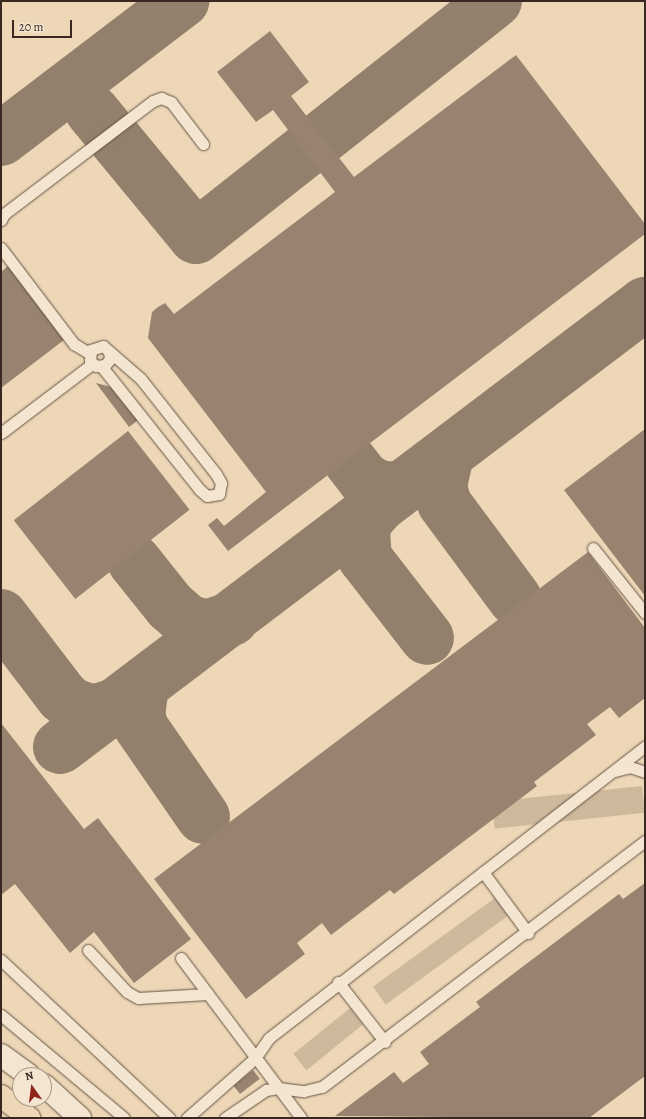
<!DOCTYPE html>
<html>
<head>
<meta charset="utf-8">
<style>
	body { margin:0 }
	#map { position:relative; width:646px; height:1119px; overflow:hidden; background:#edd7b6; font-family:Alegreya,serif }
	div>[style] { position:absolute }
	.green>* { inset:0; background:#ceb99d; transform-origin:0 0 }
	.taxiway>* { height:54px; margin:-27px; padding:0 27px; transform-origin:27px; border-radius:27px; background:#93806c }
	.building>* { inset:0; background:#97836f; transform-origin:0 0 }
	.roads { filter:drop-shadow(0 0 1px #665447) drop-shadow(0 0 1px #665447) }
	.lane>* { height:11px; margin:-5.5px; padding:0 5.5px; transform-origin:5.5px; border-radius:5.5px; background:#f3e5d0 }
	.secondary>* { height:22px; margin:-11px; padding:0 11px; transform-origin:11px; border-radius:11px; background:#f3e5d0 }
	.primary>* { height:22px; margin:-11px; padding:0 11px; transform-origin:11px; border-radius:11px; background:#edd7b6 }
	span { translate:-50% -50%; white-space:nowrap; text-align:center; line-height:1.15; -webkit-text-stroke:4px #f3e5d0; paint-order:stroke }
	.frame { position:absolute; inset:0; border:2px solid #392822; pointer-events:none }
	.north { position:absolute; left:12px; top:1067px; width:40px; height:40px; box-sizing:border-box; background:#f3e5d0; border:1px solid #a9998a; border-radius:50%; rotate:346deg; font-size:11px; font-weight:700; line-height:16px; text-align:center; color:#392822 }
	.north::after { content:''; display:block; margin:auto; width:14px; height:18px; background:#8f2418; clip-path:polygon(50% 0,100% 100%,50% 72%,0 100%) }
	.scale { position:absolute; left:12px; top:20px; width:60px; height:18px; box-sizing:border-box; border:2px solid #392822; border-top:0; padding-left:5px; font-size:12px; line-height:14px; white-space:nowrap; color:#392822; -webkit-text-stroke:3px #f3e5d0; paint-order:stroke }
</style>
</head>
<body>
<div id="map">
	<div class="green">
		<i style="left:642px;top:786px;width:27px;height:151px;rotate:84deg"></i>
		<i style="left:495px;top:898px;width:22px;height:151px;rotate:54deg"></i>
		<i style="left:350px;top:1008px;width:21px;height:73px;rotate:51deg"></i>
	</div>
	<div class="taxiway">
		<i style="left:92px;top:111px;width:163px;rotate:50.5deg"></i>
		<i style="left:196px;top:237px;width:381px;rotate:-38.3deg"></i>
		<i style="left:1px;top:139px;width:228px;rotate:-37.3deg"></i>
		<i style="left:447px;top:455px;width:31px;rotate:103deg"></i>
		<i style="left:440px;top:485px;width:18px;rotate:77deg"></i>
		<i style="left:444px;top:503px;width:119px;rotate:53.5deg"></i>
		<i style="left:350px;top:461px;width:23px;rotate:52deg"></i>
		<i style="left:364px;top:479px;width:16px;rotate:30deg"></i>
		<i style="left:378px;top:487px;width:17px;rotate:7deg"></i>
		<i style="left:395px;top:489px;width:19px;rotate:-21deg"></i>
		<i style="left:376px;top:509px;width:15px;rotate:132deg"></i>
		<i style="left:366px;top:520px;width:12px;rotate:104deg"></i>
		<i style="left:363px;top:532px;width:26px;rotate:86deg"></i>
		<i style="left:365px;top:558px;width:101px;rotate:52.2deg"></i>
		<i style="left:134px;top:561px;width:58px;rotate:51.3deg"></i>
		<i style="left:170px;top:606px;width:23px;rotate:41deg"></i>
		<i style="left:187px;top:621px;width:19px;rotate:18deg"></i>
		<i style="left:205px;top:627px;width:28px;rotate:-17deg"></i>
		<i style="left:1px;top:616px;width:101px;rotate:52.7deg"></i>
		<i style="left:62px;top:696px;width:13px;rotate:42deg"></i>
		<i style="left:72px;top:705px;width:22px;rotate:18deg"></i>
		<i style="left:93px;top:712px;width:27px;rotate:-17deg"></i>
		<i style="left:142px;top:686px;width:27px;rotate:98deg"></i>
		<i style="left:138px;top:713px;width:14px;rotate:78deg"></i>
		<i style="left:141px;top:727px;width:109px;rotate:55.4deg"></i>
		<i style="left:60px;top:747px;width:734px;rotate:-37.14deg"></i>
	</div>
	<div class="building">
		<i style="clip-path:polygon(270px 31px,309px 82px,291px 96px,354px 177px,516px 55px,645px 224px,645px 234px,228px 551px,208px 525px,217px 518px,224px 526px,266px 492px,148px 338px,152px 312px,158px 307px,165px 303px,174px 314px,335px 192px,273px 110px,256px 122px,217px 72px)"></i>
		<i style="clip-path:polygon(8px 266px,64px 340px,1px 388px,1px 272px)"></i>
		<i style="clip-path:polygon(96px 383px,111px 387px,141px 418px,129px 427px)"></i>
		<i style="clip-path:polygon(645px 429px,645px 596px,564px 490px)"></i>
		<i style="left:128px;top:431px;width:100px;height:145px;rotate:52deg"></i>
		<i style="clip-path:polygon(588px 552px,645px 628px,645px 698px,619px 718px,610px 707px,587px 724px,596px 735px,534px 782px,537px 786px,394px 894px,390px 890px,331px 935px,322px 923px,297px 943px,305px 954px,246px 999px,154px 879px)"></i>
		<i style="clip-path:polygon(1px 723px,84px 829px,98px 818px,191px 939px,134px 983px,94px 932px,70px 953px,15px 884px,1px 895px)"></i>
		<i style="clip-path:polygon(645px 883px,645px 1076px,589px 1118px,335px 1116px,394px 1072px,403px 1083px,429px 1064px,420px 1052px,480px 1007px,476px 1002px,619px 894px,623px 899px)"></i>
		<i style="left:253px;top:1070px;width:11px;height:25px;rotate:52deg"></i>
	</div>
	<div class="roads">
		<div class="lane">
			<i style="left:1px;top:220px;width:7px;rotate:-63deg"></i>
			<i style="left:4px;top:214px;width:187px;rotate:-37.2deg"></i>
			<i style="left:153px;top:101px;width:9px;rotate:-21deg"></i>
			<i style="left:161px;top:98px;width:11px;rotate:22deg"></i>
			<i style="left:171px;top:102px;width:53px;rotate:52.7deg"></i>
			<i style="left:1px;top:248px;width:121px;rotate:52.8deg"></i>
			<i style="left:74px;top:344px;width:17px;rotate:31deg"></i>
			<i style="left:102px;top:367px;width:157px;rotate:51.5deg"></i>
			<i style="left:200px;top:490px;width:9px;rotate:41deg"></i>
			<i style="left:207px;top:496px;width:12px;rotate:-9deg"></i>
			<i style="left:219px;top:494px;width:11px;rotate:-80deg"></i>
			<i style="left:221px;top:483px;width:10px;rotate:-119deg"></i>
			<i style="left:216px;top:474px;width:121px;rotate:-128.3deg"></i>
			<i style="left:141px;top:379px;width:50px;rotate:-139deg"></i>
			<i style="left:103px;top:346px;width:13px;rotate:162deg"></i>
			<i style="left:91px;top:350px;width:11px;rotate:95deg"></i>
			<i style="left:90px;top:361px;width:8px;rotate:40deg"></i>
			<i style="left:96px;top:366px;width:9px;rotate:-6deg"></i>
			<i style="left:105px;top:365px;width:8px;rotate:-50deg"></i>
			<i style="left:110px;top:359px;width:7px;rotate:-98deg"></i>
			<i style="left:1px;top:433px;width:114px;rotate:-37.2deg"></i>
			<i style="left:593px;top:548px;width:83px;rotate:51.3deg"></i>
			<i style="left:615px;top:771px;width:16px;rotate:-15deg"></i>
			<i style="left:630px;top:767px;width:16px;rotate:18deg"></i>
			<i style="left:483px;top:872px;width:76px;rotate:53.6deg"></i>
			<i style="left:88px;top:950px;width:57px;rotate:47.1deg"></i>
			<i style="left:127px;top:992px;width:13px;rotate:29deg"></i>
			<i style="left:138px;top:998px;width:70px;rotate:-3.3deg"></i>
			<i style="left:181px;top:958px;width:200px;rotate:53.1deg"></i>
			<i style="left:1px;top:960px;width:231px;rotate:43.2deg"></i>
			<i style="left:338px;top:982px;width:76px;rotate:51.9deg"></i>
			<i style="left:1px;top:1015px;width:160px;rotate:39.9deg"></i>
			<i style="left:187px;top:1118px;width:91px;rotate:-41.4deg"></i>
			<i style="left:255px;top:1058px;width:24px;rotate:-55deg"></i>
			<i style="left:269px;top:1038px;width:476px;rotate:-37.8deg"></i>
			<i style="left:225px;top:1118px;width:50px;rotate:-34.3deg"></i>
			<i style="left:266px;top:1090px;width:12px;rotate:-9deg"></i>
			<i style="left:278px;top:1088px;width:26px;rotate:7deg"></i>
			<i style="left:304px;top:1091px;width:18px;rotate:-13deg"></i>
			<i style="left:322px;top:1087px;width:406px;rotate:-37.3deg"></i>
		</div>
		<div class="secondary">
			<i style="left:1px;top:1055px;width:34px;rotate:36deg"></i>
			<i style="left:44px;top:1085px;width:49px;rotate:42.5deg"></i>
		</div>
		<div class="primary">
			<i style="left:1px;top:1096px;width:36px;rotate:38deg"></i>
		</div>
	</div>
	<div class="frame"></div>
	<div class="north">N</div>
	<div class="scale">20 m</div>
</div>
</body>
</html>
